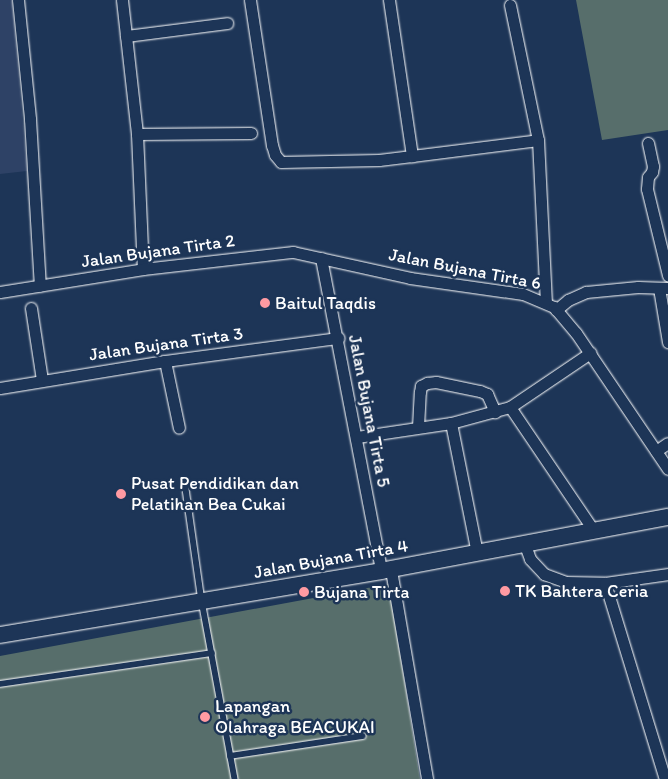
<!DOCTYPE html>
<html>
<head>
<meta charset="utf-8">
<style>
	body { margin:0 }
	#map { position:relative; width:668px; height:779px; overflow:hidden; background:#1d3557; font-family:Itim,sans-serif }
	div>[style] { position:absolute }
	.built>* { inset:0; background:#2e4266 }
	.green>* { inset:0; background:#576e6b }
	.roads { filter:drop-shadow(0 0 1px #fff) drop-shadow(0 0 1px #fff) }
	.lane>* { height:5.5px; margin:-2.75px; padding:0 2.75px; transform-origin:2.75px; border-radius:2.75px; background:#1d3557 }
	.street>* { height:11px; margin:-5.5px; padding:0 5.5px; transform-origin:5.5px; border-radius:5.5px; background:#1d3557 }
	.secondary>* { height:16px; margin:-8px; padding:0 8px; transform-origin:8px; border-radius:8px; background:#1d3557 }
	.dots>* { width:14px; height:14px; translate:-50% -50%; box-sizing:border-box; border:2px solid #1d3557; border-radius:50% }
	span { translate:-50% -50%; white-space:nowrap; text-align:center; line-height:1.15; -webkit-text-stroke:5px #1d3557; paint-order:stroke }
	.street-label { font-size:18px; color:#fff }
	.poi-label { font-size:18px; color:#fff }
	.left { translate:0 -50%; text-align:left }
</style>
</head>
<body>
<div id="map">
	<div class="built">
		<i style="clip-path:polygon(0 0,12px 0,27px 171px,0 174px)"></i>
	</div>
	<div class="green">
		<i style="clip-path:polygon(576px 0,668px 0,668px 130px,602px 140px)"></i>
		<i style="clip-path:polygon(389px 584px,420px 779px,0 779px,0 656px)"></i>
	</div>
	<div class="roads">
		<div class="lane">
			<i style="left:185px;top:482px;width:120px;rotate:81.9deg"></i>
			<i style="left:202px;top:601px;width:181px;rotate:79.5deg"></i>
			<i style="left:0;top:684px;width:214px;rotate:-8.3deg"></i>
			<i style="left:230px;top:756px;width:134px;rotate:-8.6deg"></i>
		</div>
		<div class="street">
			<i style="left:18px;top:0;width:120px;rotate:84.2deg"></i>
			<i style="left:30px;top:119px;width:167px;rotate:86.6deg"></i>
			<i style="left:122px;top:0;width:135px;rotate:83.6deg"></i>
			<i style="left:137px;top:134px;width:135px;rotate:87.5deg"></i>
			<i style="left:250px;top:0;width:147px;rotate:81.4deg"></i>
			<i style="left:272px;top:145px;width:10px;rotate:73deg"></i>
			<i style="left:275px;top:155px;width:9px;rotate:49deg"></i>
			<i style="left:281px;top:162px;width:98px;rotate:-1.2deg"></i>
			<i style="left:379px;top:160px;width:33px;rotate:-7deg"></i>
			<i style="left:389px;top:0;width:158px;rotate:81.6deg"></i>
			<i style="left:412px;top:156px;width:127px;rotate:-7.2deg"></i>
			<i style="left:510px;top:5px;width:138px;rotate:78.3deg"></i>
			<i style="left:538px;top:140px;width:163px;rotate:87.2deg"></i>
			<i style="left:126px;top:36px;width:102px;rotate:-7.3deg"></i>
			<i style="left:137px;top:134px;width:114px;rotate:-0.5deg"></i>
			<i style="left:648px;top:143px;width:24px;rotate:78deg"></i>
			<i style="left:653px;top:166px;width:6px;rotate:99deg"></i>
			<i style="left:652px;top:172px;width:6px;rotate:129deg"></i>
			<i style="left:648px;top:177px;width:12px;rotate:95deg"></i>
			<i style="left:647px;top:189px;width:89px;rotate:76.3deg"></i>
			<i style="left:321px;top:258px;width:319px;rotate:79.1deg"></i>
			<i style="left:659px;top:288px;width:55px;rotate:80.5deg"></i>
			<i style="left:0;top:292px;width:145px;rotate:-9.1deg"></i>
			<i style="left:143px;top:269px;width:151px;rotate:-6.5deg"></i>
			<i style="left:293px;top:252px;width:120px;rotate:12.5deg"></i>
			<i style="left:410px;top:278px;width:114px;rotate:8.1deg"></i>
			<i style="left:523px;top:294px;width:34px;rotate:23deg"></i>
			<i style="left:554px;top:307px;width:34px;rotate:50deg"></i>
			<i style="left:576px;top:333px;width:164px;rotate:55.9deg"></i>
			<i style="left:31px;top:308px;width:73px;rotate:81.3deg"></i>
			<i style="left:556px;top:310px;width:16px;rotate:-40deg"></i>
			<i style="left:568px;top:300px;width:20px;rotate:-24deg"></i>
			<i style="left:586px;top:292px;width:52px;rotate:-5.5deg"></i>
			<i style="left:638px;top:287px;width:30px;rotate:2deg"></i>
			<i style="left:165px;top:361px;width:68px;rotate:78.2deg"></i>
			<i style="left:0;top:388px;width:167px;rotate:-9.3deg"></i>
			<i style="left:165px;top:361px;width:175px;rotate:-7.6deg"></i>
			<i style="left:510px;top:407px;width:150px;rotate:55.9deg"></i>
			<i style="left:451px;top:423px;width:133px;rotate:78.7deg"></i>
			<i style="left:418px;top:427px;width:35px;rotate:-87deg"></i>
			<i style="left:420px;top:392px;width:6px;rotate:-81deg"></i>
			<i style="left:421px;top:386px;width:7px;rotate:-27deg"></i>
			<i style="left:427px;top:383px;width:9px;rotate:-6deg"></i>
			<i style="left:436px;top:382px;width:45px;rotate:11.6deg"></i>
			<i style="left:480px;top:391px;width:8px;rotate:23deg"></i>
			<i style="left:487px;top:394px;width:20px;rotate:66deg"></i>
			<i style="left:357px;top:437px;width:95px;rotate:-8.5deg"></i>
			<i style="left:451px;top:423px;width:61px;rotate:-15.2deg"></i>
			<i style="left:510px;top:407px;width:97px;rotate:-34deg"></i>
			<i style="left:656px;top:451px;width:14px;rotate:-34deg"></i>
			<i style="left:525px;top:545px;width:15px;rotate:70deg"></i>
			<i style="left:530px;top:559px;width:21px;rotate:47deg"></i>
			<i style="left:544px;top:574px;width:23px;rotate:20deg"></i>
			<i style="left:566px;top:582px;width:39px;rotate:1deg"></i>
			<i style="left:605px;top:583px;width:64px;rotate:-8.1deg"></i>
			<i style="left:391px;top:570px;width:212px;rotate:80.2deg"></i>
			<i style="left:605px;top:583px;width:205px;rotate:73deg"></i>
		</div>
		<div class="secondary">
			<i style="left:0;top:635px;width:386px;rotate:-9.5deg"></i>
			<i style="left:381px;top:571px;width:292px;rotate:-10.7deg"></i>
		</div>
	</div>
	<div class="dots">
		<i style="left:265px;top:303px;background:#ff9aa2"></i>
		<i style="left:121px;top:494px;background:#ff9aa2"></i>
		<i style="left:505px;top:591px;background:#ff9aa2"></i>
		<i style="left:304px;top:592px;background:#ff9aa2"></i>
		<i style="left:205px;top:717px;background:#ff9aa2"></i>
	</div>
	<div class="street-label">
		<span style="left:158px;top:251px;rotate:-8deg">Jalan Bujana Tirta 2</span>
		<span style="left:465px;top:269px;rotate:11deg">Jalan Bujana Tirta 6</span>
		<span style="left:166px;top:344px;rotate:-8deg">Jalan Bujana Tirta 3</span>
		<span style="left:369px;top:411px;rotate:79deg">Jalan Bujana Tirta 5</span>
		<span style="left:331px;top:559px;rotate:-10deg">Jalan Bujana Tirta 4</span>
	</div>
	<div class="poi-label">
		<span class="left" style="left:275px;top:303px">Baitul Taqdis</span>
		<span class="left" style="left:131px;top:494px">Pusat Pendidikan dan<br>Pelatihan Bea Cukai</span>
		<span class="left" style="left:515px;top:591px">TK Bahtera Ceria</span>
		<span class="left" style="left:314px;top:592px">Bujana Tirta</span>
		<span class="left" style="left:215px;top:717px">Lapangan<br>Olahraga BEACUKAI</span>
	</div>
</div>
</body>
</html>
